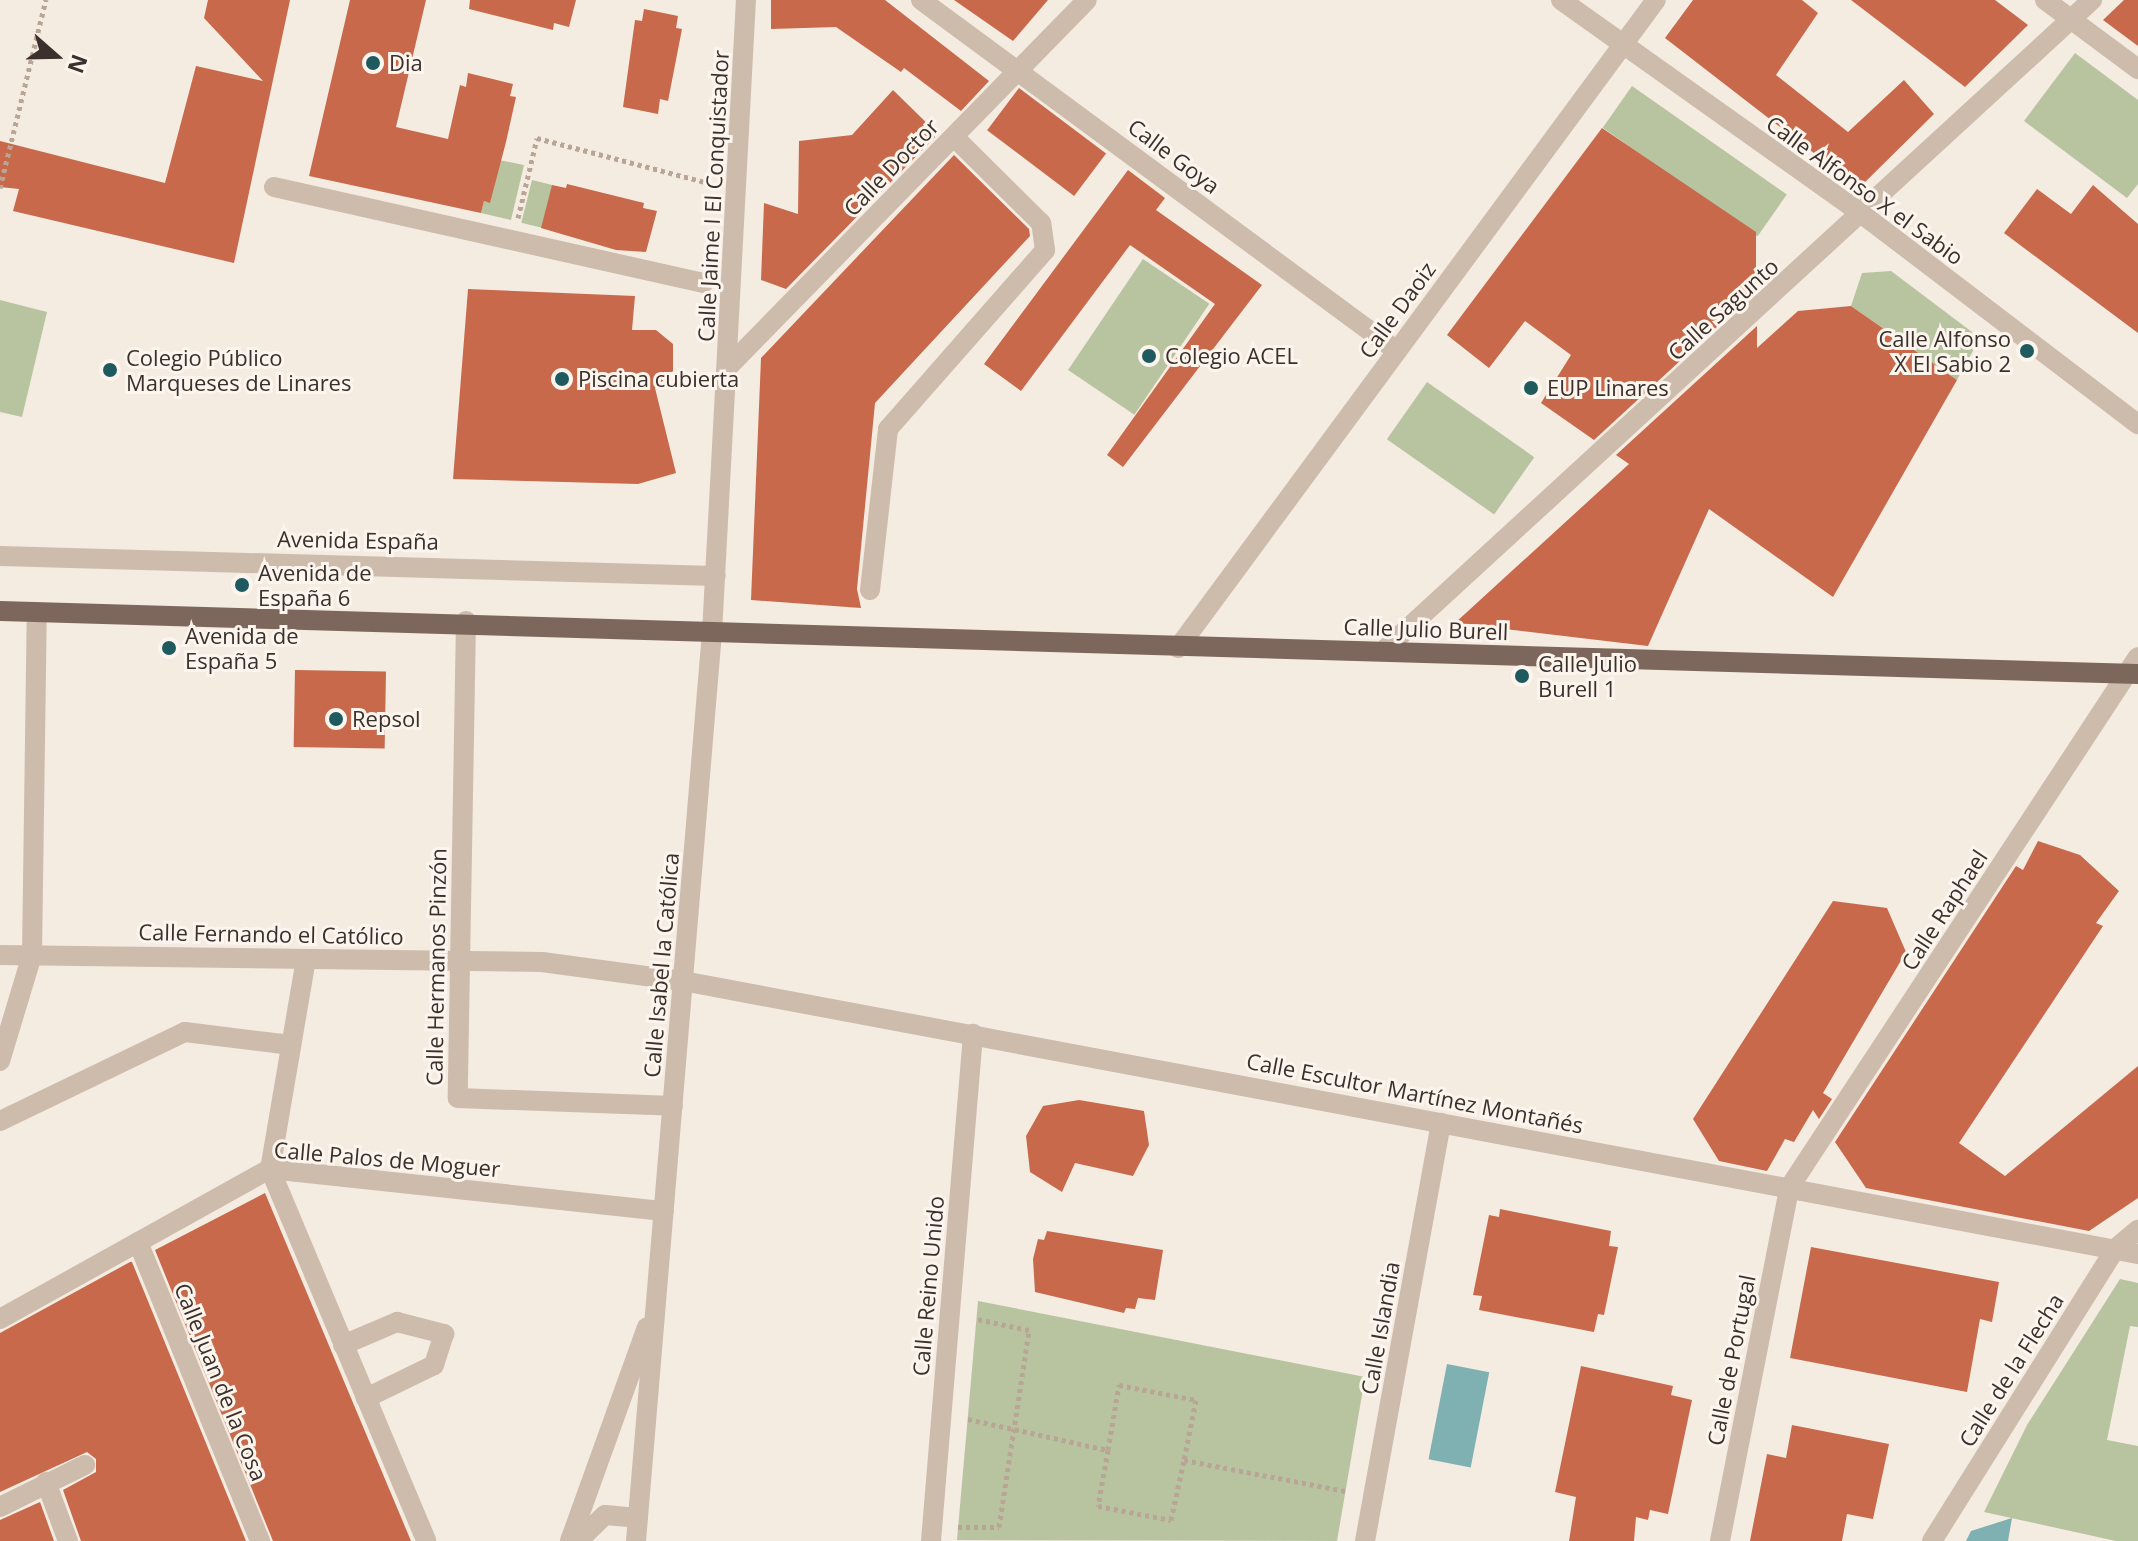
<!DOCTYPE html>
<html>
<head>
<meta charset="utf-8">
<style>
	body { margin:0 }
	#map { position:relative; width:2138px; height:1541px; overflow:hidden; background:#f4ebe1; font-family:"Open Sans",sans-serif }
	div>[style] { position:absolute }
	.green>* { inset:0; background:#b8c4a0; transform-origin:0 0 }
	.water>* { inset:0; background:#7fb0b2; transform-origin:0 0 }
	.building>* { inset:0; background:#c8694b; transform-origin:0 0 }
	.path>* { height:5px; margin-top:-2.5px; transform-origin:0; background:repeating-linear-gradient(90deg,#b9a596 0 4px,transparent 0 8px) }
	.minor>* { height:20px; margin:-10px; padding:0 10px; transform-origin:10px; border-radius:10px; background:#cdbbac }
	.major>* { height:20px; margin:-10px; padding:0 10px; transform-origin:10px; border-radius:10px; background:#7d675c }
	.dots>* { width:22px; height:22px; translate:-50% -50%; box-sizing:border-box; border:4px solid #fbf5ee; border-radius:50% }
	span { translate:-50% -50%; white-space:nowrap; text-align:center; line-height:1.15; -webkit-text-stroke:6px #fbf5ee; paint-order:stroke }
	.poi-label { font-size:22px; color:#3b302b }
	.left { translate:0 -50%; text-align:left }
	.right { translate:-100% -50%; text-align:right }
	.street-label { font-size:22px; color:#3b302b }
	.north { position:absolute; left:16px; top:16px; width:80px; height:80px; -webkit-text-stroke:6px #fbf5ee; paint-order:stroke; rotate:110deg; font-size:22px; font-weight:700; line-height:32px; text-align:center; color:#3b302b }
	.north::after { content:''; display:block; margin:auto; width:28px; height:36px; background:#3b302b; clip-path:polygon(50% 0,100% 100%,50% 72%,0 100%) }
</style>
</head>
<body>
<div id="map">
	<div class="green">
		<i style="clip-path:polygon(2075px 53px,2138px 100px,2138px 184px,2127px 198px,2024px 121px)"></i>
		<i style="left:1632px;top:86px;width:189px;height:51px;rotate:35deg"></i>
		<i style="clip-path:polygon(499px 160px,524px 165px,511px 220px,481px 213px,484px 201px,489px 202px)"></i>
		<i style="left:532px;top:180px;width:21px;height:44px;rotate:14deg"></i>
		<i style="left:1143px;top:259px;width:80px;height:134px;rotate:34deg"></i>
		<i style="clip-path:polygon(1891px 271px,1980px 338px,1957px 380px,1851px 306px,1862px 273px)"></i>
		<i style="clip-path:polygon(0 300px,47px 312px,22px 417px,0 412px)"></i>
		<i style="left:1427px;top:382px;width:131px;height:70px;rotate:35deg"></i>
		<i style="clip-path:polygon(2120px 1279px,2138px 1283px,2138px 1327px,2130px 1326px,2107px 1440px,2138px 1446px,2138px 1541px,2116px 1541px,1984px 1512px,2027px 1425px)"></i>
		<i style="clip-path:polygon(978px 1301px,1365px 1377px,1337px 1541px,957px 1540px)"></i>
	</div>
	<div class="water">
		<i style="left:1447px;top:1364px;width:43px;height:97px;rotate:11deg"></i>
		<i style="clip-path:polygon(2012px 1518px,2008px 1541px,1966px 1541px,1971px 1531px)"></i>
	</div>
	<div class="building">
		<i style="clip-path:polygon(208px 0,290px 0,234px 263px,13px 211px,19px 189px,0 187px,0 141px,165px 183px,196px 66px,263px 81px,204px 18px)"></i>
		<i style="clip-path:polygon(350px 0,426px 0,396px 127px,448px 139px,460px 85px,466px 87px,468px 73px,513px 84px,510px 96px,516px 97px,506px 142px,490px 203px,484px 201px,481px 213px,309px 176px)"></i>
		<i style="clip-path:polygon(470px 0,576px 0,569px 27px,554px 23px,553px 30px,469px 9px)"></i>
		<i style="clip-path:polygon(771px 0,885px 0,989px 81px,961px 111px,904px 68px,901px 72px,836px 27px,771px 29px)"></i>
		<i style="clip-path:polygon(954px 0,1048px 0,1013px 41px)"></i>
		<i style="clip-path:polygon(1693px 0,1802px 0,1818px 13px,1776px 75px,1848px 132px,1904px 80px,1934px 114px,1859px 188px,1665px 38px)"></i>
		<i style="clip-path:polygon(1851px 0,1995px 0,2028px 25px,1965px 87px)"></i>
		<i style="clip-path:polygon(2124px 0,2138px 0,2138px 46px,2103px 20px)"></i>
		<i style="clip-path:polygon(644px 9px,678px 16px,676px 28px,682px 29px,668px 101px,660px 99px,658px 114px,623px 107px,635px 20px,642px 21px)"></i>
		<i style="left:1019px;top:88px;width:109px;height:53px;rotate:37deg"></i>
		<i style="clip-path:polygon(893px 90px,938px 134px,786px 289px,761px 280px,764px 203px,798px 214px,799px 141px,852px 135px)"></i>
		<i style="clip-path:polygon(1602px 128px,1756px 232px,1756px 291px,1594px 440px,1541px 403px,1571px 355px,1525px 321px,1489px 368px,1447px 335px)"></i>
		<i style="clip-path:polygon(954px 155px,1029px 229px,1030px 236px,875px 403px,857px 589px,861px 608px,751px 600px,761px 358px)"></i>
		<i style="clip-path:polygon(1128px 170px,1165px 198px,1156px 210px,1262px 285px,1123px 467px,1107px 455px,1215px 304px,1130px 245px,1021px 391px,984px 364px)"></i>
		<i style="clip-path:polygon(567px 184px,644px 203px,643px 208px,657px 211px,646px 252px,616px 250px,541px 228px,552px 185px,566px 188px)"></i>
		<i style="clip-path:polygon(2093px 185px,2138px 224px,2138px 333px,2004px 233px,2037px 189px,2071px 214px)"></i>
		<i style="clip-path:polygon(468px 289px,635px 296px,632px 330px,656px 330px,673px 344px,673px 371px,655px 388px,676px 473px,638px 484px,453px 479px)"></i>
		<i style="clip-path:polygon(1851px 306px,1957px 380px,1833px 597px,1709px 509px,1648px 646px,1455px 623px,1629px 464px,1616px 455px,1757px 326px,1757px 348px,1798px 311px)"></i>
		<i style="left:295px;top:670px;width:91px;height:77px;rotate:1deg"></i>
		<i style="clip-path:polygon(2038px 841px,2080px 855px,2119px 891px,2096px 923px,2103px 926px,1959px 1143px,2005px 1176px,2138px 1066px,2138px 1198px,2089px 1231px,1866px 1188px,1835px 1142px,2016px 866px,2023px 870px)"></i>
		<i style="clip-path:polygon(1833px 901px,1887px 908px,1906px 952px,1823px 1093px,1832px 1099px,1819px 1119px,1813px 1110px,1794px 1142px,1785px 1139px,1767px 1171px,1719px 1161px,1693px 1119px)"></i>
		<i style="clip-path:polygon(1079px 1100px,1144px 1111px,1149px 1145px,1133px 1176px,1075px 1163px,1062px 1192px,1030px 1172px,1026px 1136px,1043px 1106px)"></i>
		<i style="clip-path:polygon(265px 1193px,411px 1541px,273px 1541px,155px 1250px)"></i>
		<i style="clip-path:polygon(1500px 1209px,1611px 1231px,1609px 1246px,1618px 1247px,1604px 1315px,1598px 1314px,1594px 1332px,1479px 1310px,1482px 1296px,1473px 1295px,1489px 1215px,1499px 1217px)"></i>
		<i style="clip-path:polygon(1047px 1231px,1163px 1250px,1155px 1300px,1138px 1298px,1135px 1309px,1126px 1308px,1124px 1313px,1035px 1292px,1033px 1259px,1038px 1239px,1044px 1240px)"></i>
		<i style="clip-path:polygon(1811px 1247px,1999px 1282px,1992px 1322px,1980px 1319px,1967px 1392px,1790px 1358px)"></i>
		<i style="clip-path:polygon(130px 1262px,132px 1262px,246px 1541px,81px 1541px,63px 1490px,96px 1472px,96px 1459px,87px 1452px,0 1492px,0 1333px)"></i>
		<i style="clip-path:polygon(1581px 1366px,1673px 1386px,1671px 1395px,1692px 1400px,1668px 1514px,1650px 1510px,1648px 1520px,1636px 1517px,1634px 1541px,1569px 1541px,1576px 1497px,1555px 1492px)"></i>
		<i style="clip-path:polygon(1792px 1425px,1889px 1444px,1873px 1519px,1847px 1514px,1842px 1541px,1750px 1541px,1767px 1454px,1786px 1458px)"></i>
		<i style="clip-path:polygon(40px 1502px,54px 1541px,0 1541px,0 1520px)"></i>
	</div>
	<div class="path">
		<i style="left:0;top:188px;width:194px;rotate:-76.3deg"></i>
		<i style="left:518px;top:218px;width:82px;rotate:-76.6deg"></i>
		<i style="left:537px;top:138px;width:177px;rotate:14.7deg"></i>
		<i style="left:968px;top:1419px;width:143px;rotate:12.5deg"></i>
		<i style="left:1108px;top:1450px;width:57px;rotate:100.1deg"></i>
		<i style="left:1098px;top:1506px;width:74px;rotate:10.9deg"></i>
		<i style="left:1171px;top:1520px;width:61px;rotate:-77.8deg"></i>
		<i style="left:1184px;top:1460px;width:164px;rotate:10.9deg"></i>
		<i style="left:1108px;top:1450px;width:66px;rotate:-80.4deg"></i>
		<i style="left:1119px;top:1385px;width:78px;rotate:11deg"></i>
		<i style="left:1196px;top:1400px;width:61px;rotate:101.3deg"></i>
		<i style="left:958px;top:1527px;width:41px"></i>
		<i style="left:999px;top:1527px;width:199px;rotate:-81.3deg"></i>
		<i style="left:1029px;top:1330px;width:53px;rotate:-168.1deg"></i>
	</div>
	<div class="minor">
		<i style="left:921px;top:0;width:591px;rotate:36.4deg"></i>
		<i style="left:1561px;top:0;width:369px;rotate:35.4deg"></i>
		<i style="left:1862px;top:214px;width:347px;rotate:37.3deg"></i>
		<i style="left:2045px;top:0;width:116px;rotate:36.6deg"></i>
		<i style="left:274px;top:187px;width:440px;rotate:12.6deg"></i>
		<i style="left:728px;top:367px;width:513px;rotate:-45.63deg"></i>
		<i style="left:0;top:556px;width:716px;rotate:1.6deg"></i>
		<i style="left:870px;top:590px;width:162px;rotate:-83.6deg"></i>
		<i style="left:888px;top:429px;width:238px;rotate:-48.7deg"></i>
		<i style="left:1045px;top:250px;width:27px;rotate:-98deg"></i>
		<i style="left:1041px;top:223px;width:122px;rotate:-135.3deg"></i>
		<i style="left:466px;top:621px;width:477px;rotate:91deg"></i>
		<i style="left:458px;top:1098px;width:215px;rotate:2.1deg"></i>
		<i style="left:1178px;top:648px;width:805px;rotate:-53.59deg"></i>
		<i style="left:1383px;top:651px;width:963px;rotate:-42.56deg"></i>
		<i style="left:0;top:955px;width:542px;rotate:0.74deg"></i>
		<i style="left:542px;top:962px;width:142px;rotate:7.7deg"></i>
		<i style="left:683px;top:981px;width:1480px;rotate:10.63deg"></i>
		<i style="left:306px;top:959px;width:213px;rotate:99.7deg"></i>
		<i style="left:270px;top:1169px;width:403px;rotate:67.2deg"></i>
		<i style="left:0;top:1061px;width:111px;rotate:-73.2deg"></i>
		<i style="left:32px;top:955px;width:343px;rotate:-89.2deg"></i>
		<i style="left:0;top:1121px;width:205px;rotate:-25.7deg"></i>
		<i style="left:185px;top:1032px;width:107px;rotate:7deg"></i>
		<i style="left:138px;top:1242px;width:323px;rotate:67.8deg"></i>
		<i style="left:0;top:1319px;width:309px;rotate:-29.1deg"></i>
		<i style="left:270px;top:1169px;width:396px;rotate:6.1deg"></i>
		<i style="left:343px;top:1345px;width:59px;rotate:-23.1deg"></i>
		<i style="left:397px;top:1322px;width:49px;rotate:14.3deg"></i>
		<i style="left:444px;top:1334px;width:33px;rotate:108deg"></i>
		<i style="left:434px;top:1365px;width:76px;rotate:154.1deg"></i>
		<i style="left:46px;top:1482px;width:63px;rotate:69.6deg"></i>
		<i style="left:0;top:1507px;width:95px;rotate:-26.3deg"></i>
		<i style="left:570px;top:1541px;width:227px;rotate:-70.2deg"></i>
		<i style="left:578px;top:1541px;width:37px;rotate:-44deg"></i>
		<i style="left:605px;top:1515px;width:33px;rotate:5deg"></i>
		<i style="left:636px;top:1541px;width:911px;rotate:-85.22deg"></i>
		<i style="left:712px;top:633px;width:634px;rotate:-86.93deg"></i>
		<i style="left:931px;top:1541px;width:509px;rotate:-85.26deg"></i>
		<i style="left:1365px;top:1541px;width:425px;rotate:-79.7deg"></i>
		<i style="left:1720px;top:1541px;width:360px;rotate:-78.9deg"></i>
		<i style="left:1789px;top:1188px;width:635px;rotate:-56.69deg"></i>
		<i style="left:1932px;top:1541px;width:345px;rotate:-57.9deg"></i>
		<i style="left:2115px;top:1249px;width:30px;rotate:-40deg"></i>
	</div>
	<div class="major">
		<i style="left:0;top:611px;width:2139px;rotate:1.69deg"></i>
	</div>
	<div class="dots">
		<i style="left:373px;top:63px;background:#1f5a5e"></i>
		<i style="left:2027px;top:351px;background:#1f5a5e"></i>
		<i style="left:1149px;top:356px;background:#1f5a5e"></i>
		<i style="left:110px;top:370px;background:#1f5a5e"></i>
		<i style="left:562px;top:379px;background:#1f5a5e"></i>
		<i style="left:1531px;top:388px;background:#1f5a5e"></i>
		<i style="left:242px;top:585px;background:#1f5a5e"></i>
		<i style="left:169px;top:648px;background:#1f5a5e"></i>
		<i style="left:1522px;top:676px;background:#1f5a5e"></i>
		<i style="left:336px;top:719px;background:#1f5a5e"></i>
	</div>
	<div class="poi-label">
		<span class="left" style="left:389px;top:63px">Dia</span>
		<span class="right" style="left:2011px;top:351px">Calle Alfonso<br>X El Sabio 2</span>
		<span class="left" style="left:1165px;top:356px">Colegio ACEL</span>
		<span class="left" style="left:126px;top:370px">Colegio Público<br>Marqueses de Linares</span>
		<span class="left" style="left:578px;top:379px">Piscina cubierta</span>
		<span class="left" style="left:1547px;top:388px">EUP Linares</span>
		<span class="left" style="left:258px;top:585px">Avenida de<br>España 6</span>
		<span class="left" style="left:185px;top:648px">Avenida de<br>España 5</span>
		<span class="left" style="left:1538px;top:676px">Calle Julio<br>Burell 1</span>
		<span class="left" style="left:352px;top:719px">Repsol</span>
	</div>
	<div class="street-label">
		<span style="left:1174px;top:156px;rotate:37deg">Calle Goya</span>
		<span style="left:891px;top:167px;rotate:-46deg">Calle Doctor</span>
		<span style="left:1865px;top:190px;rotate:36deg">Calle Alfonso X el Sabio</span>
		<span style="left:713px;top:196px;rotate:-87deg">Calle Jaime I El Conquistador</span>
		<span style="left:1723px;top:309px;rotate:-42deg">Calle Sagunto</span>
		<span style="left:1397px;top:310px;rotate:-54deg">Calle Daoiz</span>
		<span style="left:358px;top:540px;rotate:1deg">Avenida España</span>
		<span style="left:1426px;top:629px;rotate:2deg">Calle Julio Burell</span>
		<span style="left:1944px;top:910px;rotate:-57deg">Calle Raphael</span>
		<span style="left:271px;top:934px;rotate:1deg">Calle Fernando el Católico</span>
		<span style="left:661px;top:965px;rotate:-85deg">Calle Isabel la Católica</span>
		<span style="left:436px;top:967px;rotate:-89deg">Calle Hermanos Pinzón</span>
		<span style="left:1415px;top:1093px;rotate:11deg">Calle Escultor Martínez Montañés</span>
		<span style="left:387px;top:1159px;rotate:5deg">Calle Palos de Moguer</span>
		<span style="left:928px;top:1286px;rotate:-85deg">Calle Reino Unido</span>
		<span style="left:1380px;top:1328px;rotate:-80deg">Calle Islandia</span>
		<span style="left:1731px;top:1360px;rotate:-79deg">Calle de Portugal</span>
		<span style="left:2011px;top:1370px;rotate:-58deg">Calle de la Flecha</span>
		<span style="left:221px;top:1382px;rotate:68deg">Calle Juan de la Cosa</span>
	</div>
	<div class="north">N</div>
</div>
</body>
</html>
